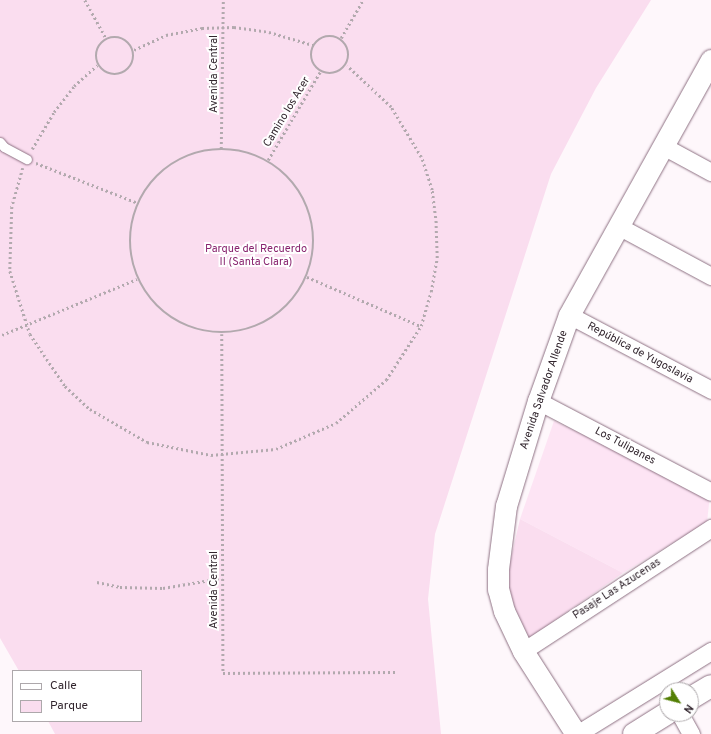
<!DOCTYPE html>
<html>
<head>
<meta charset="utf-8">
<style>
	body { margin:0 }
	#map { position:relative; width:711px; height:734px; overflow:hidden; background:#fef7fb; font-family:Overpass,sans-serif }
	div>[style] { position:absolute }
	.built>* { inset:0; background:#fde4f4 }
	.green>* { inset:0; background:#faddef }
	.path>* { height:2.5px; margin-top:-1.25px; transform-origin:0; background:repeating-linear-gradient(90deg,#b2a9ae 0 2px,transparent 0 5px) }
	.path>.ring { margin:-1.25px; padding:0; box-sizing:content-box; background:none; border:2.5px solid #b2a9ae; border-radius:50% }
	.roads { filter:drop-shadow(0 0 1px #8e7183) drop-shadow(0 0 1px #8e7183) }
	.service>* { height:9px; margin:-4.5px; padding:0 4.5px; transform-origin:4.5px; border-radius:4.5px; background:#fff }
	.minor>* { height:17px; margin:-8.5px; padding:0 8.5px; transform-origin:8.5px; border-radius:8.5px; background:#fff }
	.tertiary>* { height:21px; margin:-10.5px; padding:0 10.5px; transform-origin:10.5px; border-radius:10.5px; background:#fff }
	.secondary>* { height:22px; margin:-11px; padding:0 11px; transform-origin:11px; border-radius:11px; background:#fff }
	span { translate:-50% -50%; white-space:nowrap; text-align:center; line-height:1.15; -webkit-text-stroke:4px #fff; paint-order:stroke }
	.street-label { font-size:11px; color:#32262e }
	.park-label { font-size:11px; color:#88246f }
	.legend { position:absolute; left:12px; top:670px; width:130px; height:52px; box-sizing:border-box; background:#fff; border:1px solid #ada8ab; margin:0; padding:5px 7px; list-style:none; font-size:12px; color:#32262e }
	.legend li { display:flex; align-items:center; gap:8px; height:20px }
	.legend b { width:20px; border:1px solid #ada8ab }
	.north { position:absolute; left:659px; top:682px; width:40px; height:40px; box-sizing:border-box; background:#fff; border:1px solid #ada8ab; border-radius:50%; rotate:126deg; font-size:11px; font-weight:700; line-height:16px; text-align:center; color:#32262e }
	.north::after { content:''; display:block; margin:auto; width:14px; height:18px; background:#537f04; clip-path:polygon(50% 0,100% 100%,50% 72%,0 100%) }
</style>
</head>
<body>
<div id="map">
	<div class="built">
		<i style="clip-path:polygon(554px 421px,710px 495px,707px 522px,623px 573px,520px 519px)"></i>
	</div>
	<div class="green">
		<i style="clip-path:polygon(0 0,651px 0,596px 88px,551px 174px,435px 534px,428px 599px,441px 734px,55px 734px,48px 721px,141px 721px,141px 671px,19px 671px,0 638px)"></i>
		<i style="clip-path:polygon(520px 519px,623px 573px,529px 638px,507px 591px,508px 571px)"></i>
	</div>
	<div class="path">
		<i style="left:85px;top:0;width:43px;rotate:61.1deg"></i>
		<i class="ring" style="left:311px;top:36px;width:35.5px;height:35.5px"></i>
		<i class="ring" style="left:96px;top:37px;width:35.5px;height:35.5px"></i>
		<i style="left:341px;top:38px;width:44px;rotate:-59.9deg"></i>
		<i style="left:134px;top:50px;width:35px;rotate:-25deg"></i>
		<i style="left:166px;top:35px;width:37px;rotate:-11deg"></i>
		<i style="left:202px;top:28px;width:32px;rotate:-2deg"></i>
		<i style="left:234px;top:27px;width:35px;rotate:8deg"></i>
		<i style="left:269px;top:32px;width:46px;rotate:16.5deg"></i>
		<i class="ring" style="left:130px;top:149px;width:181.5px;height:181.5px"></i>
		<i style="left:32px;top:149px;width:43px;rotate:-59.3deg"></i>
		<i style="left:54px;top:112px;width:33px;rotate:-52deg"></i>
		<i style="left:74px;top:86px;width:31px;rotate:-42deg"></i>
		<i style="left:221px;top:149px;width:149px;rotate:-89.2deg"></i>
		<i style="left:268px;top:160px;width:102px;rotate:-59.4deg"></i>
		<i style="left:36px;top:163px;width:110px;rotate:21.4deg"></i>
		<i style="left:23px;top:168px;width:41px;rotate:105.8deg"></i>
		<i style="left:12px;top:207px;width:64px;rotate:91.8deg"></i>
		<i style="left:10px;top:271px;width:66px;rotate:72.4deg"></i>
		<i style="left:30px;top:334px;width:63px;rotate:56.1deg"></i>
		<i style="left:65px;top:386px;width:34px;rotate:43deg"></i>
		<i style="left:90px;top:409px;width:66px;rotate:30.1deg"></i>
		<i style="left:147px;top:442px;width:65px;rotate:11.5deg"></i>
		<i style="left:211px;top:455px;width:65px;rotate:-5.3deg"></i>
		<i style="left:276px;top:449px;width:65px;rotate:-23.4deg"></i>
		<i style="left:336px;top:423px;width:66px;rotate:-40.7deg"></i>
		<i style="left:386px;top:380px;width:64px;rotate:-57.1deg"></i>
		<i style="left:421px;top:326px;width:35px;rotate:-74deg"></i>
		<i style="left:431px;top:292px;width:35px;rotate:-80deg"></i>
		<i style="left:437px;top:258px;width:35px;rotate:-92deg"></i>
		<i style="left:436px;top:223px;width:33px;rotate:-97deg"></i>
		<i style="left:432px;top:190px;width:35px;rotate:-108deg"></i>
		<i style="left:421px;top:157px;width:58px;rotate:-121deg"></i>
		<i style="left:391px;top:107px;width:60px;rotate:-137deg"></i>
		<i style="left:307px;top:277px;width:124px;rotate:23.3deg"></i>
		<i style="left:222px;top:334px;width:339px;rotate:89.8deg"></i>
		<i style="left:223px;top:673px;width:172px;rotate:-0.3deg"></i>
		<i style="left:2px;top:335px;width:146px;rotate:-22.5deg"></i>
		<i style="left:97px;top:582px;width:24px;rotate:12deg"></i>
		<i style="left:120px;top:587px;width:43px;rotate:1.3deg"></i>
		<i style="left:163px;top:588px;width:60px;rotate:-9.6deg"></i>
	</div>
	<div class="roads">
		<div class="service">
			<i style="left:0;top:142px;width:6px;rotate:51deg"></i>
			<i style="left:4px;top:147px;width:26px;rotate:28deg"></i>
		</div>
		<div class="minor">
			<i style="left:663px;top:146px;width:55px;rotate:28.4deg"></i>
			<i style="left:618px;top:226px;width:106px;rotate:28.3deg"></i>
			<i style="left:569px;top:315px;width:161px;rotate:27.8deg"></i>
			<i style="left:538px;top:401px;width:195px;rotate:27.7deg"></i>
			<i style="left:523px;top:651px;width:225px;rotate:-33.2deg"></i>
			<i style="left:680px;top:714px;width:23px;rotate:61deg"></i>
			<i style="left:577px;top:734px;width:158px;rotate:-31.8deg"></i>
		</div>
		<div class="tertiary">
			<i style="left:576px;top:734px;width:98px;rotate:-122.6deg"></i>
			<i style="left:523px;top:651px;width:44px;rotate:-115.4deg"></i>
			<i style="left:504px;top:611px;width:23px;rotate:-105deg"></i>
			<i style="left:498px;top:589px;width:20px;rotate:-90deg"></i>
			<i style="left:498px;top:569px;width:64px;rotate:-82.8deg"></i>
			<i style="left:506px;top:506px;width:110px;rotate:-73.1deg"></i>
			<i style="left:538px;top:401px;width:91px;rotate:-70.2deg"></i>
			<i style="left:569px;top:315px;width:292px;rotate:-60.9deg"></i>
		</div>
		<div class="secondary">
			<i style="left:691px;top:698px;width:23px;rotate:-31deg"></i>
			<i style="left:634px;top:734px;width:39px;rotate:-32deg"></i>
		</div>
	</div>
	<div class="street-label">
		<span style="left:214px;top:74px;rotate:-90deg">Avenida Central</span>
		<span style="left:287px;top:112px;rotate:-59deg">Camino los Acer</span>
		<span style="left:640px;top:353px;rotate:28deg">República de Yugoslavia</span>
		<span style="left:544px;top:390px;rotate:-71deg">Avenida Salvador Allende</span>
		<span style="left:625px;top:446px;rotate:28deg">Los Tulipanes</span>
		<span style="left:617px;top:589px;rotate:-33deg">Pasaje Las Azucenas</span>
		<span style="left:214px;top:590px;rotate:-90deg">Avenida Central</span>
	</div>
	<div class="park-label">
		<span style="left:256px;top:256px">Parque del Recuerdo<br>II (Santa Clara)</span>
	</div>
	<ul class="legend">
	<li><b style="height:5px;background:#fff"></b>Calle</li>
	<li><b style="height:11px;background:#faddef"></b>Parque</li>
	</ul>
	<div class="north">N</div>
</div>
</body>
</html>
